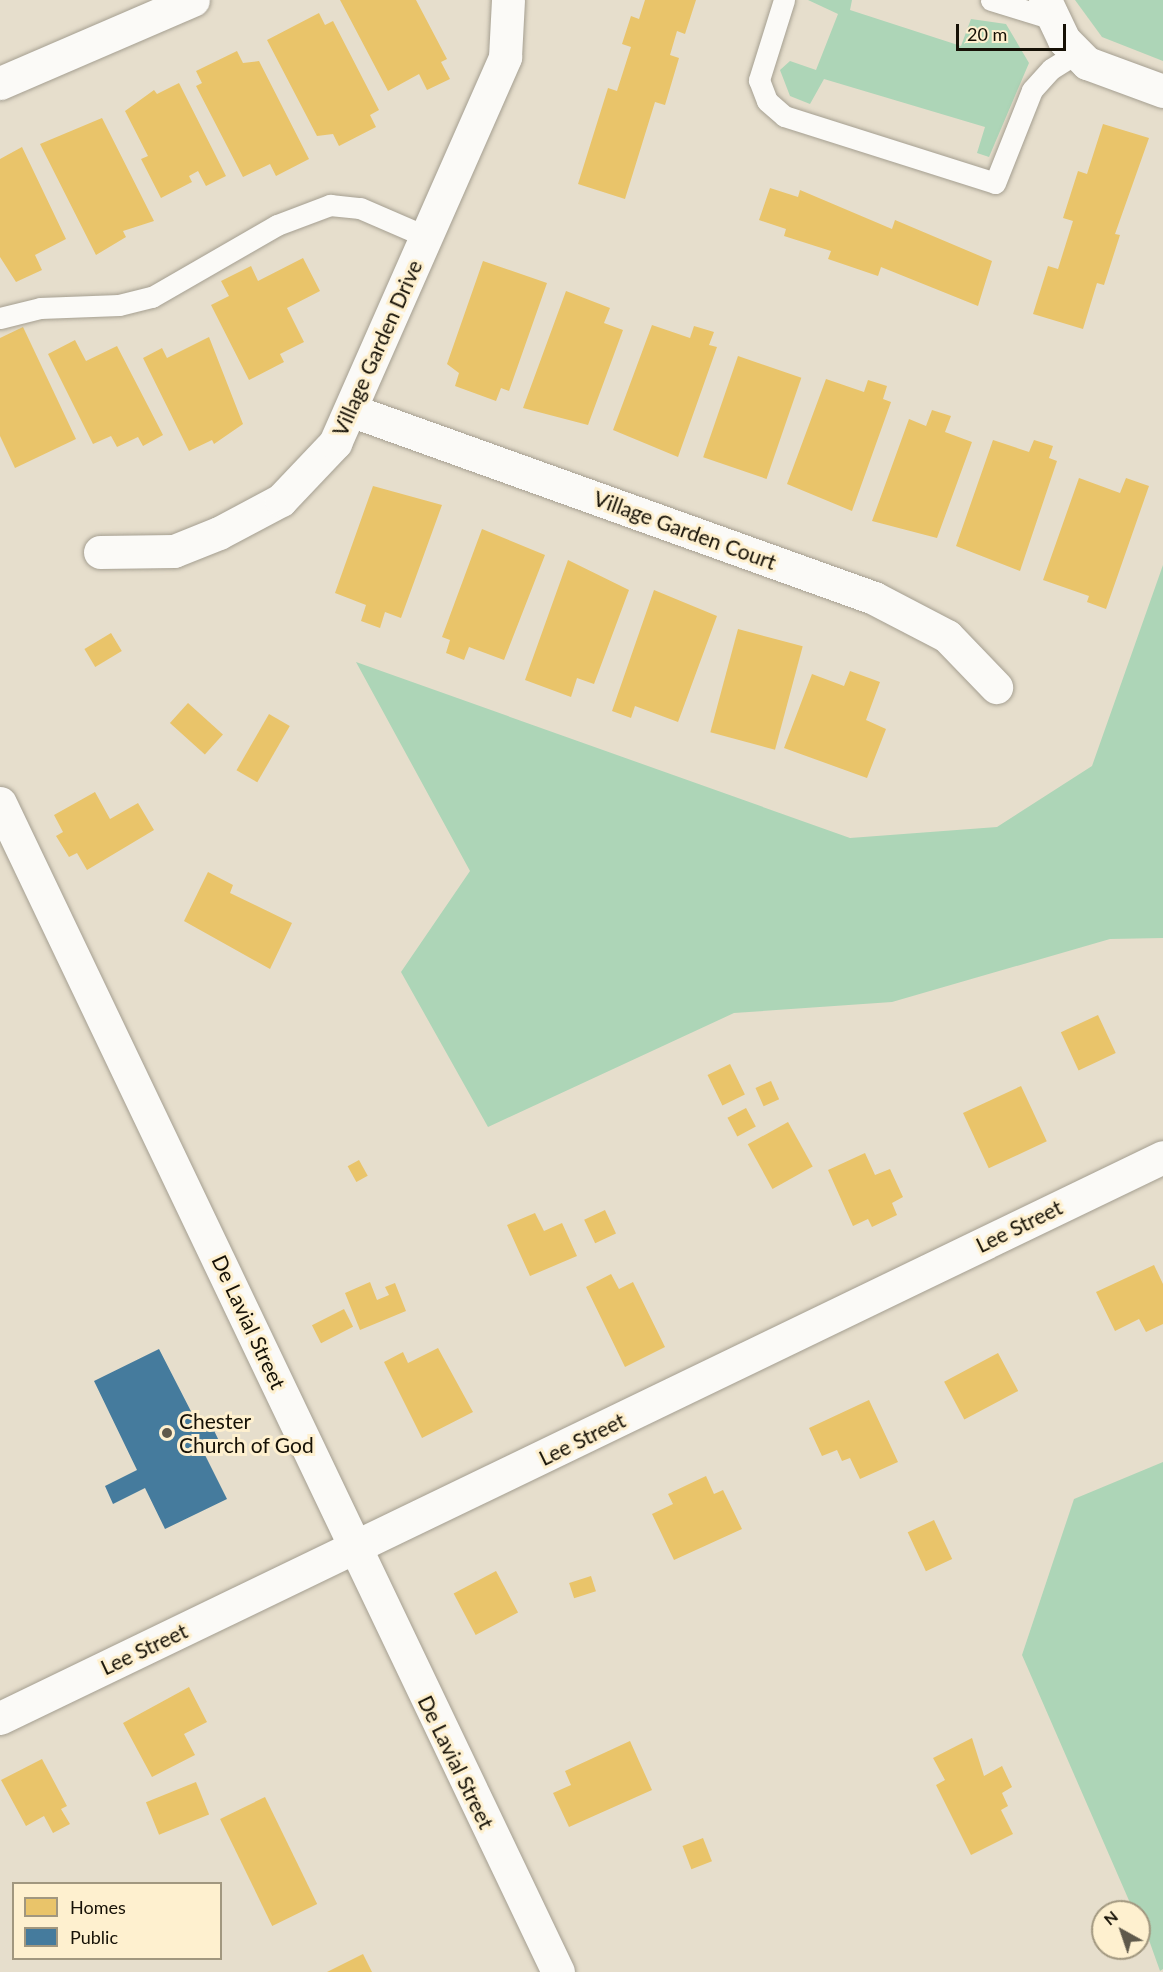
<!DOCTYPE html>
<html>
<head>
<meta charset="utf-8">
<style>
	body { margin:0 }
	#map { position:relative; width:1163px; height:1972px; overflow:hidden; background:#e6decc; font-family:Lato,sans-serif }
	div>[style] { position:absolute }
	.green>* { inset:0; background:#add5b7 }
	.homes>* { inset:0; background:#e9c46a; transform-origin:0 0 }
	.public>* { inset:0; background:#457b9d }
	.roads { filter:drop-shadow(0 0 2px #a59f91) drop-shadow(0 0 2px #a59f91) }
	.service>* { height:21px; margin:-10.5px; padding:0 10.5px; transform-origin:10.5px; border-radius:10.5px; background:#fbfaf7 }
	.minor>* { height:33px; margin:-16.5px; padding:0 16.5px; transform-origin:16.5px; border-radius:16.5px; background:#fbfaf7 }
	.dots>* { width:16px; height:16px; translate:-50% -50%; box-sizing:border-box; border:3px solid #fef0cf; border-radius:50% }
	span { translate:-50% -50%; white-space:nowrap; text-align:center; line-height:1.15; -webkit-text-stroke:6px #fef0cf; paint-order:stroke }
	.street-label { font-size:21px; color:#161106 }
	.poi-label { font-size:21px; color:#161106 }
	.left { translate:0 -50%; text-align:left }
	.legend { position:absolute; left:12px; top:1882px; width:210px; height:78px; box-sizing:border-box; background:#fef0cf; border:2px solid #a1977f; margin:0; padding:8px 10px; list-style:none; font-size:18px; color:#161106 }
	.legend li { display:flex; align-items:center; gap:12px; height:30px }
	.legend b { width:30px; border:2px solid #a1977f }
	.north { position:absolute; left:1091px; top:1900px; width:60px; height:60px; box-sizing:border-box; background:#fef0cf; border:2px solid #a1977f; border-radius:50%; rotate:320deg; font-size:16px; font-weight:700; line-height:24px; text-align:center; color:#161106 }
	.north::after { content:''; display:block; margin:auto; width:21px; height:27px; background:#5f594b; clip-path:polygon(50% 0,100% 100%,50% 72%,0 100%) }
	.scale { position:absolute; left:956px; top:24px; width:110px; height:27px; box-sizing:border-box; border:3px solid #161106; border-top:0; padding-left:8px; font-size:18px; line-height:21px; white-space:nowrap; color:#161106; -webkit-text-stroke:4px #fef0cf; paint-order:stroke }
</style>
</head>
<body>
<div id="map">
	<div class="green">
		<i style="clip-path:polygon(808px 0,852px 0,850px 10px,961px 46px,971px 19px,1006px 24px,1029px 63px,989px 157px,977px 153px,985px 127px,824px 79px,810px 104px,790px 96px,780px 70px,790px 61px,816px 70px,838px 14px)"></i>
		<i style="clip-path:polygon(1075px 0,1163px 0,1163px 61px,1102px 37px)"></i>
		<i style="clip-path:polygon(1163px 565px,1163px 938px,1110px 939px,892px 1002px,734px 1013px,488px 1127px,401px 972px,470px 871px,356px 662px,850px 838px,997px 827px,1092px 766px)"></i>
		<i style="clip-path:polygon(1163px 1462px,1163px 1969px,1160px 1971px,1139px 1912px,1134px 1912px,1022px 1655px,1074px 1499px)"></i>
	</div>
	<div class="homes">
		<i style="clip-path:polygon(340px 0,416px 0,447px 59px,441px 62px,450px 79px,427px 90px,419px 74px,388px 91px)"></i>
		<i style="clip-path:polygon(645px 0,696px 0,685px 34px,677px 31px,670px 55px,679px 58px,665px 105px,655px 102px,625px 199px,578px 184px,608px 88px,617px 91px,631px 47px,622px 44px,631px 16px,639px 19px)"></i>
		<i style="clip-path:polygon(319px 13px,325px 25px,333px 21px,379px 110px,370px 115px,376px 127px,339px 146px,333px 134px,317px 136px,267px 40px)"></i>
		<i style="clip-path:polygon(237px 51px,243px 63px,259px 61px,309px 159px,276px 176px,270px 164px,243px 177px,196px 86px,202px 83px,196px 71px)"></i>
		<i style="clip-path:polygon(179px 83px,226px 176px,206px 186px,198px 171px,189px 176px,192px 182px,161px 198px,141px 159px,148px 156px,125px 111px,154px 90px,157px 94px)"></i>
		<i style="clip-path:polygon(102px 118px,154px 221px,123px 231px,126px 237px,96px 255px,40px 144px)"></i>
		<i style="clip-path:polygon(1103px 124px,1149px 138px,1115px 234px,1120px 235px,1104px 285px,1097px 283px,1083px 329px,1033px 314px,1048px 266px,1058px 269px,1073px 221px,1063px 218px,1078px 171px,1087px 174px)"></i>
		<i style="clip-path:polygon(22px 147px,66px 239px,35px 255px,42px 270px,16px 282px,0 257px,0 159px)"></i>
		<i style="clip-path:polygon(770px 188px,798px 197px,800px 190px,892px 229px,895px 220px,992px 261px,978px 306px,881px 267px,878px 276px,828px 259px,831px 251px,784px 236px,786px 229px,759px 220px)"></i>
		<i style="clip-path:polygon(303px 258px,320px 291px,287px 308px,304px 342px,280px 354px,284px 362px,249px 380px,211px 305px,229px 296px,221px 281px,251px 266px,258px 281px)"></i>
		<i style="clip-path:polygon(483px 261px,547px 283px,509px 391px,501px 388px,496px 401px,455px 386px,459px 373px,447px 364px)"></i>
		<i style="clip-path:polygon(566px 291px,610px 308px,604px 323px,623px 330px,588px 425px,523px 408px)"></i>
		<i style="clip-path:polygon(652px 325px,690px 338px,694px 326px,714px 332px,709px 345px,717px 347px,678px 457px,613px 430px)"></i>
		<i style="clip-path:polygon(23px 327px,76px 439px,15px 468px,0 436px,0 338px)"></i>
		<i style="clip-path:polygon(209px 337px,243px 424px,214px 444px,212px 440px,189px 451px,143px 358px,162px 348px,167px 358px)"></i>
		<i style="clip-path:polygon(75px 340px,86px 361px,117px 346px,163px 435px,143px 446px,138px 437px,117px 447px,111px 436px,93px 444px,48px 354px)"></i>
		<i style="left:738px;top:356px;width:67px;height:107px;rotate:19deg"></i>
		<i style="clip-path:polygon(826px 379px,864px 392px,868px 380px,887px 386px,883px 399px,891px 402px,852px 511px,787px 484px)"></i>
		<i style="clip-path:polygon(932px 410px,951px 416px,945px 432px,972px 442px,937px 538px,872px 521px,909px 419px,926px 426px)"></i>
		<i style="clip-path:polygon(993px 440px,1029px 452px,1034px 440px,1053px 446px,1049px 458px,1057px 461px,1020px 571px,956px 546px)"></i>
		<i style="clip-path:polygon(1079px 478px,1120px 493px,1126px 478px,1149px 486px,1106px 609px,1087px 602px,1089px 596px,1043px 580px)"></i>
		<i style="clip-path:polygon(373px 486px,442px 505px,401px 618px,385px 612px,380px 628px,361px 621px,366px 605px,335px 593px)"></i>
		<i style="clip-path:polygon(482px 529px,545px 555px,504px 660px,469px 647px,464px 660px,446px 653px,450px 640px,442px 637px)"></i>
		<i style="clip-path:polygon(568px 560px,629px 590px,594px 684px,577px 678px,571px 697px,525px 680px)"></i>
		<i style="clip-path:polygon(654px 590px,717px 616px,678px 722px,635px 706px,631px 718px,612px 711px)"></i>
		<i style="left:738px;top:629px;width:67px;height:107px;rotate:15deg"></i>
		<i style="left:111px;top:633px;width:21px;height:31px;rotate:59deg"></i>
		<i style="clip-path:polygon(850px 671px,880px 682px,866px 720px,886px 729px,867px 778px,784px 748px,812px 674px,844px 686px)"></i>
		<i style="left:188px;top:703px;width:47px;height:27px;rotate:42deg"></i>
		<i style="left:269px;top:714px;width:24px;height:65px;rotate:30deg"></i>
		<i style="clip-path:polygon(95px 792px,110px 819px,138px 803px,154px 830px,87px 870px,77px 853px,69px 857px,56px 836px,63px 832px,54px 815px)"></i>
		<i style="clip-path:polygon(208px 872px,233px 885px,230px 893px,292px 923px,270px 969px,184px 921px)"></i>
		<i style="left:1098px;top:1015px;width:42px;height:41px;rotate:65deg"></i>
		<i style="left:730px;top:1064px;width:34px;height:25px;rotate:64deg"></i>
		<i style="left:771px;top:1081px;width:20px;height:17px;rotate:66deg"></i>
		<i style="left:1021px;top:1086px;width:61px;height:64px;rotate:65deg"></i>
		<i style="left:746px;top:1108px;width:21px;height:21px;rotate:62deg"></i>
		<i style="left:788px;top:1122px;width:51px;height:46px;rotate:61deg"></i>
		<i style="clip-path:polygon(865px 1153px,875px 1175px,890px 1169px,903px 1197px,892px 1203px,897px 1215px,872px 1227px,868px 1219px,853px 1226px,828px 1170px)"></i>
		<i style="left:359px;top:1160px;width:18px;height:13px;rotate:61deg"></i>
		<i style="left:605px;top:1210px;width:26px;height:23px;rotate:65deg"></i>
		<i style="clip-path:polygon(535px 1213px,544px 1231px,562px 1223px,577px 1256px,530px 1276px,507px 1225px)"></i>
		<i style="clip-path:polygon(1154px 1265px,1163px 1284px,1163px 1324px,1146px 1332px,1139px 1319px,1115px 1331px,1096px 1292px)"></i>
		<i style="clip-path:polygon(611px 1274px,619px 1289px,633px 1282px,665px 1347px,625px 1367px,586px 1287px)"></i>
		<i style="clip-path:polygon(370px 1282px,377px 1300px,389px 1295px,385px 1287px,395px 1283px,406px 1311px,360px 1330px,345px 1293px)"></i>
		<i style="left:344px;top:1309px;width:20px;height:36px;rotate:63deg"></i>
		<i style="clip-path:polygon(438px 1348px,473px 1412px,422px 1438px,384px 1362px,403px 1352px,408px 1363px)"></i>
		<i style="left:998px;top:1353px;width:43px;height:61px;rotate:62deg"></i>
		<i style="clip-path:polygon(869px 1400px,898px 1462px,860px 1479px,850px 1458px,842px 1461px,837px 1450px,822px 1456px,809px 1428px)"></i>
		<i style="clip-path:polygon(706px 1476px,714px 1494px,723px 1490px,742px 1529px,674px 1560px,652px 1514px,673px 1504px,668px 1494px)"></i>
		<i style="left:934px;top:1520px;width:43px;height:29px;rotate:65deg"></i>
		<i style="left:496px;top:1571px;width:47px;height:48px;rotate:62deg"></i>
		<i style="left:591px;top:1576px;width:16px;height:23px;rotate:72deg"></i>
		<i style="clip-path:polygon(189px 1687px,207px 1722px,184px 1734px,195px 1755px,152px 1777px,123px 1723px)"></i>
		<i style="clip-path:polygon(972px 1738px,984px 1776px,1002px 1766px,1012px 1787px,1002px 1793px,1008px 1806px,1001px 1810px,1013px 1834px,971px 1855px,936px 1785px,945px 1780px,933px 1758px)"></i>
		<i style="clip-path:polygon(630px 1741px,652px 1790px,569px 1827px,553px 1793px,571px 1785px,565px 1771px)"></i>
		<i style="clip-path:polygon(42px 1759px,67px 1806px,61px 1809px,70px 1824px,53px 1833px,44px 1816px,26px 1826px,1px 1780px)"></i>
		<i style="left:196px;top:1782px;width:35px;height:54px;rotate:68deg"></i>
		<i style="left:265px;top:1797px;width:119px;height:50px;rotate:64deg"></i>
		<i style="left:703px;top:1838px;width:25px;height:22px;rotate:69deg"></i>
		<i style="clip-path:polygon(363px 1954px,372px 1972px,327px 1972px)"></i>
	</div>
	<div class="public">
		<i style="clip-path:polygon(159px 1349px,197px 1423px,208px 1418px,220px 1443px,203px 1451px,227px 1499px,165px 1529px,145px 1488px,113px 1504px,105px 1486px,137px 1470px,94px 1381px)"></i>
	</div>
	<div class="roads">
		<div class="service">
			<i style="left:784px;top:0;width:84px;rotate:107.4deg"></i>
			<i style="left:759px;top:80px;width:22px;rotate:69deg"></i>
			<i style="left:767px;top:101px;width:23px;rotate:41deg"></i>
			<i style="left:784px;top:116px;width:221px;rotate:17.6deg"></i>
			<i style="left:995px;top:183px;width:100px;rotate:-68.3deg"></i>
			<i style="left:1032px;top:90px;width:28px;rotate:-48deg"></i>
			<i style="left:1051px;top:69px;width:31px;rotate:-32deg"></i>
			<i style="left:991px;top:0;width:62px;rotate:17deg"></i>
			<i style="left:0;top:318px;width:41px;rotate:-14deg"></i>
			<i style="left:40px;top:308px;width:79px;rotate:-2.2deg"></i>
			<i style="left:119px;top:305px;width:34px;rotate:-14deg"></i>
			<i style="left:152px;top:297px;width:144px;rotate:-29.9deg"></i>
			<i style="left:277px;top:225px;width:57px;rotate:-20.7deg"></i>
			<i style="left:330px;top:205px;width:30px;rotate:6deg"></i>
			<i style="left:360px;top:208px;width:73px;rotate:23.4deg"></i>
		</div>
		<div class="minor">
			<i style="left:1045px;top:0;width:44px;rotate:64.6deg"></i>
			<i style="left:1064px;top:40px;width:33px;rotate:45deg"></i>
			<i style="left:1087px;top:63px;width:81px;rotate:20.2deg"></i>
			<i style="left:0;top:83px;width:210px;rotate:-23.3deg"></i>
			<i style="left:353px;top:411px;width:554px;rotate:19.74deg"></i>
			<i style="left:874px;top:598px;width:82px;rotate:27.5deg"></i>
			<i style="left:947px;top:636px;width:71px;rotate:46.1deg"></i>
			<i style="left:100px;top:552px;width:74px;rotate:-0.8deg"></i>
			<i style="left:174px;top:551px;width:48px;rotate:-21.8deg"></i>
			<i style="left:219px;top:533px;width:70px;rotate:-28deg"></i>
			<i style="left:281px;top:500px;width:79px;rotate:-46.5deg"></i>
			<i style="left:335px;top:443px;width:422px;rotate:-66.2deg"></i>
			<i style="left:505px;top:57px;width:57px;rotate:-87deg"></i>
			<i style="left:0;top:803px;width:1295px;rotate:64.48deg"></i>
			<i style="left:0;top:1718px;width:1291px;rotate:-25.75deg"></i>
		</div>
	</div>
	<div class="dots">
		<i style="left:167px;top:1433px;background:#5f594b"></i>
	</div>
	<div class="street-label">
		<span style="left:377px;top:348px;rotate:-66deg">Village Garden Drive</span>
		<span style="left:685px;top:530px;rotate:20deg">Village Garden Court</span>
		<span style="left:1019px;top:1226px;rotate:-26deg">Lee Street</span>
		<span style="left:249px;top:1322px;rotate:65deg">De Lavial Street</span>
		<span style="left:582px;top:1439px;rotate:-26deg">Lee Street</span>
		<span style="left:144px;top:1649px;rotate:-25deg">Lee Street</span>
		<span style="left:456px;top:1762px;rotate:64deg">De Lavial Street</span>
	</div>
	<div class="poi-label">
		<span class="left" style="left:179px;top:1433px">Chester<br>Church of God</span>
	</div>
	<ul class="legend">
	<li><b style="height:16px;background:#e9c46a"></b>Homes</li>
	<li><b style="height:16px;background:#457b9d"></b>Public</li>
	</ul>
	<div class="north">N</div>
	<div class="scale">20 m</div>
</div>
</body>
</html>
